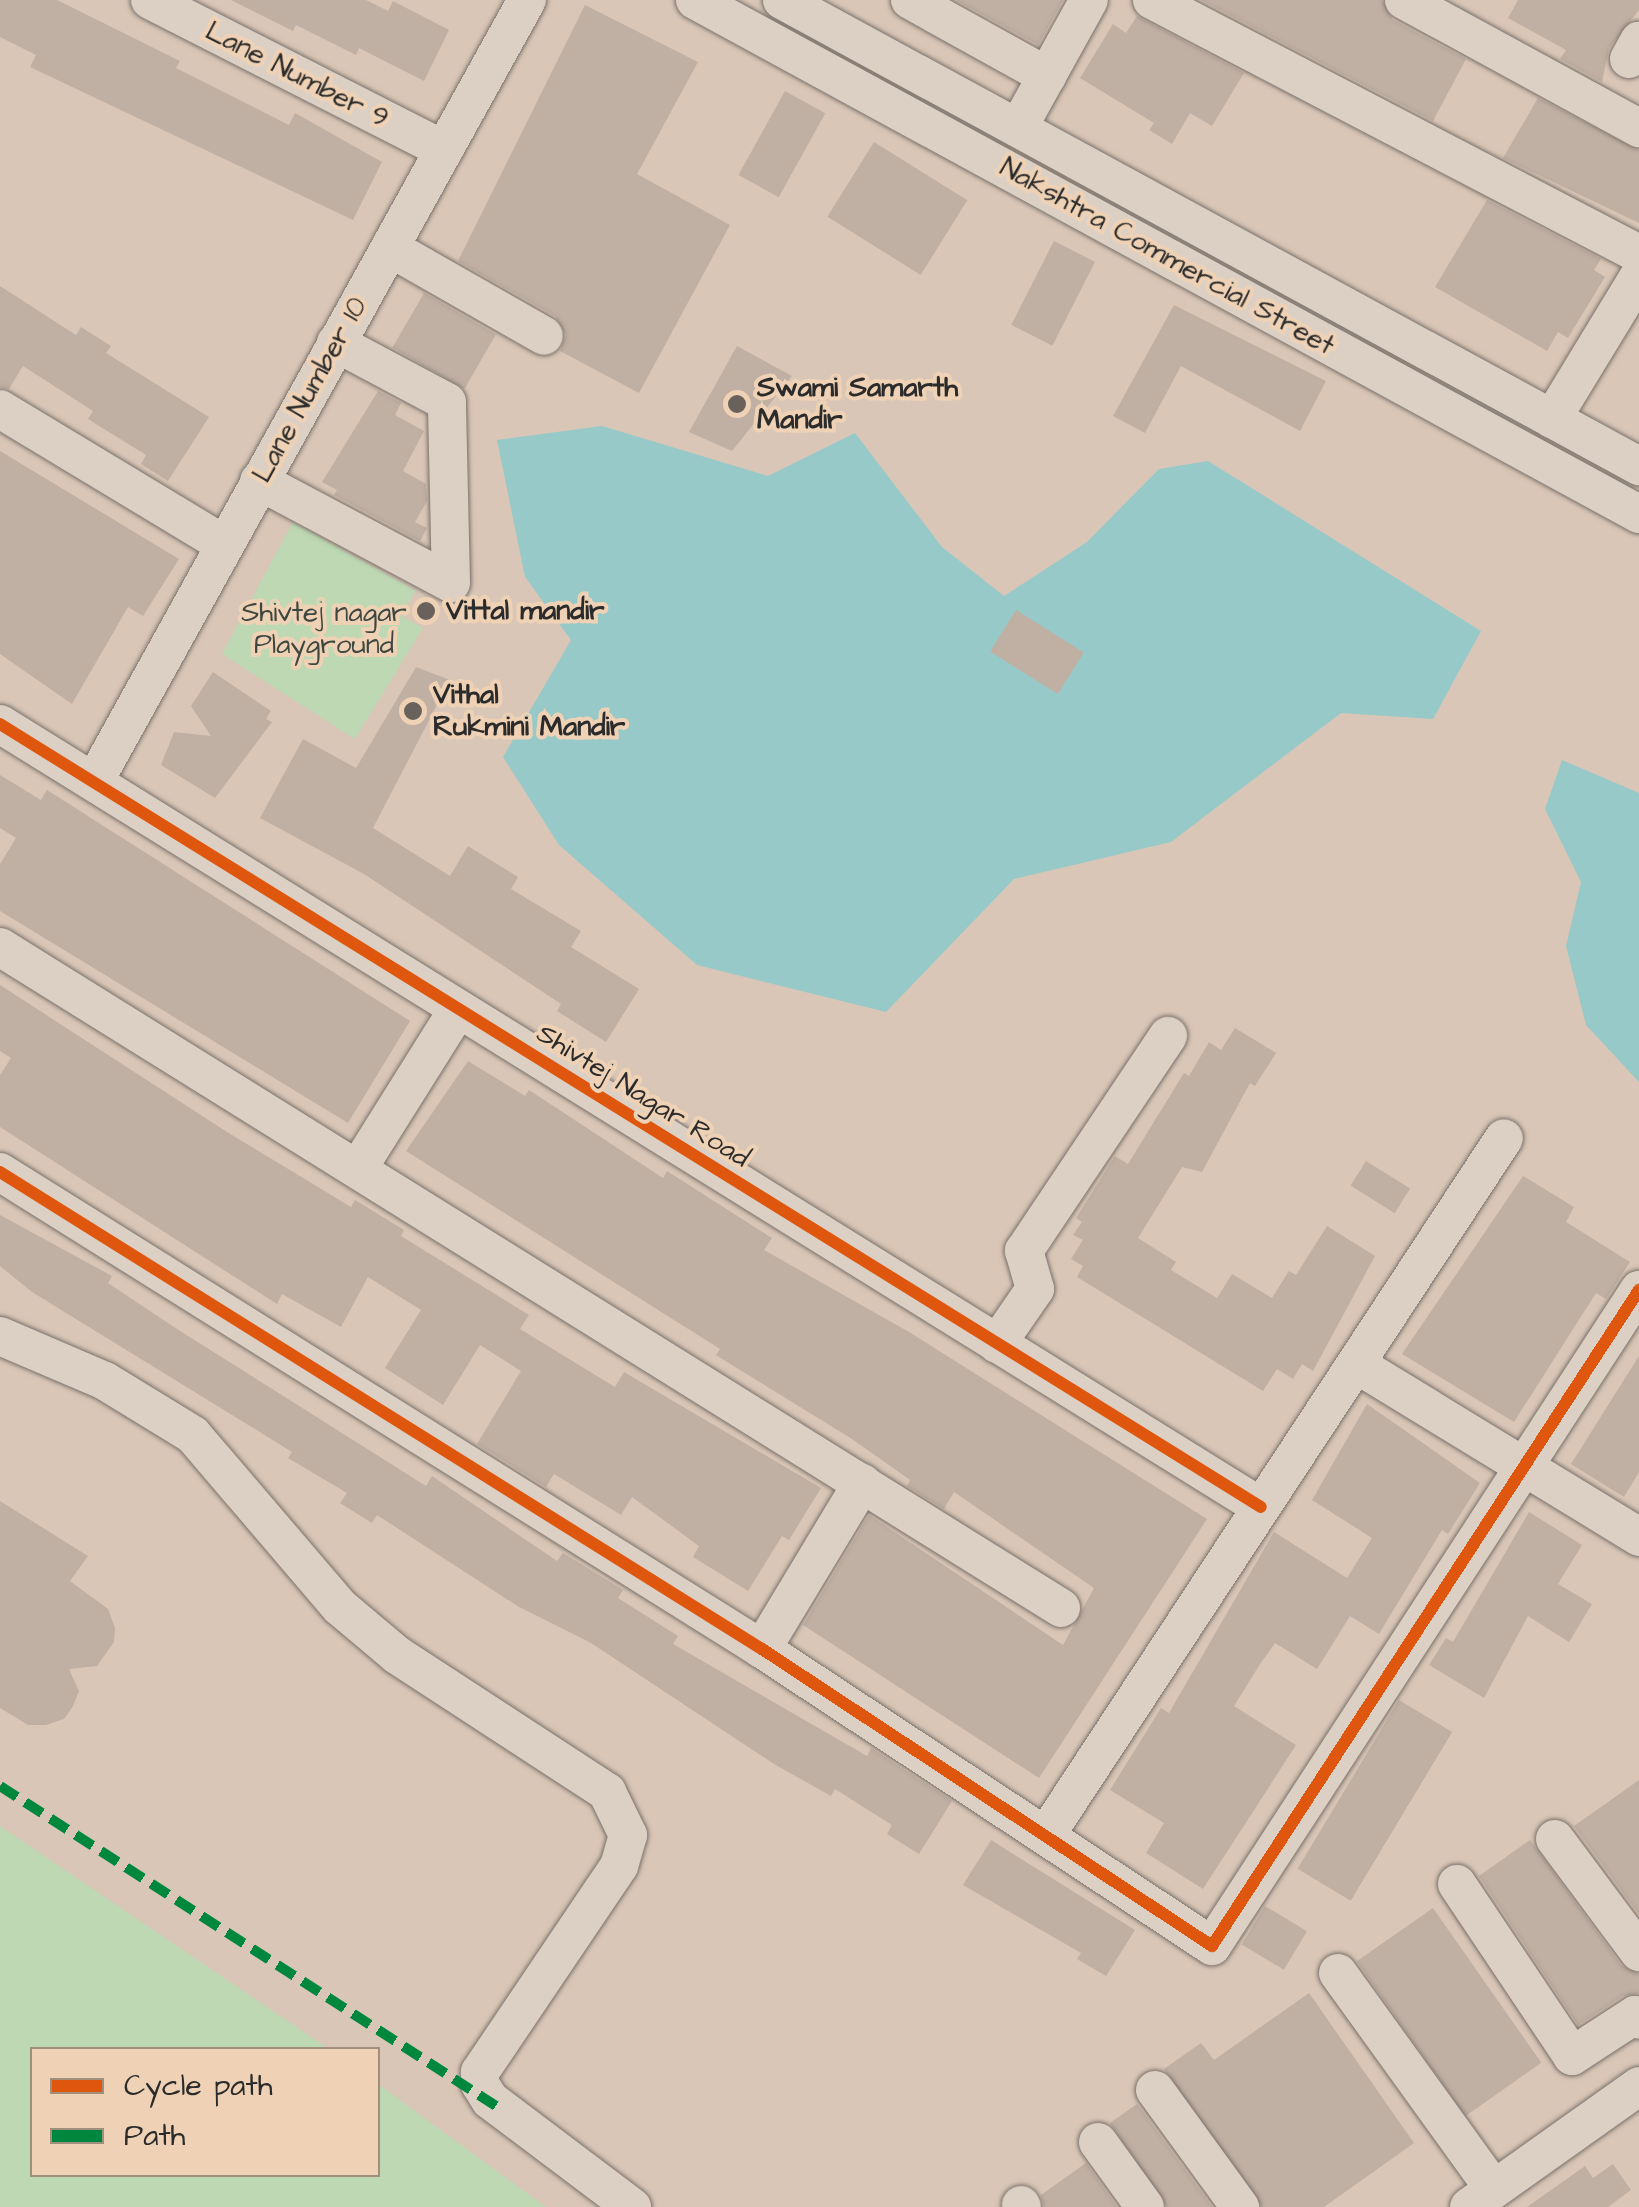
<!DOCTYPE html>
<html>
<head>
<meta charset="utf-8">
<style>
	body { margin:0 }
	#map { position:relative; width:1639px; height:2207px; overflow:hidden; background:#d9c6b7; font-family:"Architects Daughter",sans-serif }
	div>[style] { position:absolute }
	.green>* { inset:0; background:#bdd8b3 }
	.water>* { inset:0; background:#96c9c8 }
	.building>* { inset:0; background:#c0afa3; transform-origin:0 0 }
	.roads { filter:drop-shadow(0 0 2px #79716a) drop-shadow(0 0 2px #79716a) }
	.minor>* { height:38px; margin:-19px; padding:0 19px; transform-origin:19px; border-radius:19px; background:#dcd0c5 }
	.quiet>* { height:10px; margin-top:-5px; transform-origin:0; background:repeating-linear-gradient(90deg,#00873e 0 20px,transparent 0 30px) }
	.cycleway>* { height:12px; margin:-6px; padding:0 6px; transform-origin:6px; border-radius:6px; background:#df570e }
	.dots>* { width:28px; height:28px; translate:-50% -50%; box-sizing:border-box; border:5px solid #efd2b5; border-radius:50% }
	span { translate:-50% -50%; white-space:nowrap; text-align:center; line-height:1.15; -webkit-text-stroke:8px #efd2b5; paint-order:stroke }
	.street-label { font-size:28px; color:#2b2b2b }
	.poi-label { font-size:28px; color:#2b2b2b; font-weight:700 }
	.left { translate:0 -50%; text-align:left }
	.park-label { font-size:28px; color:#3d473f }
	.legend { position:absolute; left:30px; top:2047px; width:350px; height:130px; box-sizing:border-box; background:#efd2b5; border:2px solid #a18f7e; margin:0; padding:12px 18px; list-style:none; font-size:30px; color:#2b2b2b }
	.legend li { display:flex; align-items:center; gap:20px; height:50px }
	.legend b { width:50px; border:2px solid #a18f7e }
</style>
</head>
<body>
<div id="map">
	<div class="green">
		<i style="clip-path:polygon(293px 522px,416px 591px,400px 615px,423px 628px,355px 739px,222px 654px)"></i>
		<i style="clip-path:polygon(0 1826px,329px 2049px,32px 2050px,32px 2174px,378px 2174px,378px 2084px,546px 2207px,0 2207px)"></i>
	</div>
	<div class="water">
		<i style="clip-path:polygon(602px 426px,768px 476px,855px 433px,942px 547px,1004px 596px,1087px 542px,1159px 469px,1208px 461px,1481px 631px,1433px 719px,1341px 713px,1171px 842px,1014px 879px,886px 1012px,697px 965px,559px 845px,503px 757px,571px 640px,525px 577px,497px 440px)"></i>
		<i style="clip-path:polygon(1562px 760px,1639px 793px,1639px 1082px,1586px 1025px,1566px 946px,1581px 882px,1545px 809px)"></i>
	</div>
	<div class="building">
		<i style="clip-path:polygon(0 0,57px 0,180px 61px,176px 68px,289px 125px,295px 113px,382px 162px,353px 220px,30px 67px,36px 55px,0 37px)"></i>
		<i style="clip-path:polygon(231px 0,366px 0,388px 11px,393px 1px,449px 30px,424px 81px,359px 48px,356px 55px,296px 25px,293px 31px)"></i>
		<i style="clip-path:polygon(956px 0,1063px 0,1038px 45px)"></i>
		<i style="clip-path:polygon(1201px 0,1382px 0,1393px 20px,1466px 59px,1433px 121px)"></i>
		<i style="clip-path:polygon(1518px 0,1639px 0,1639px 10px,1609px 48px,1602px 82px,1560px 59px,1566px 50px,1508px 18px)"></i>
		<i style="clip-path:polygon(585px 5px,698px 62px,637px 174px,730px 225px,639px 393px,560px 351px,566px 335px,555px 316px,458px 261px)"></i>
		<i style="clip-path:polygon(1137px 16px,1244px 73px,1212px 126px,1190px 113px,1172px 144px,1149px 130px,1154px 123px,1080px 78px,1113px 24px,1126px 33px)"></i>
		<i style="left:785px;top:91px;width:46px;height:96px;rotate:29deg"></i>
		<i style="clip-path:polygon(1538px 98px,1639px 150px,1639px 223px,1503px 158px)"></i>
		<i style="left:874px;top:142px;width:110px;height:88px;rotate:32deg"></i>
		<i style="clip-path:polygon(1487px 200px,1601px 259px,1594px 270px,1605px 277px,1568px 338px,1558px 332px,1547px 351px,1435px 287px)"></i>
		<i style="left:1054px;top:241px;width:46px;height:94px;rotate:27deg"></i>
		<i style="clip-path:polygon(0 286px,76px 335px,81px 327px,111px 346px,106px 353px,209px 417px,168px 481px,141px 464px,146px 455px,88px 419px,93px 411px,23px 366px,9px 389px,0 387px)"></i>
		<i style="left:424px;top:293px;width:83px;height:63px;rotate:30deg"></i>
		<i style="clip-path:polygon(1174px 305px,1326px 381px,1300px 431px,1181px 366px,1145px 433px,1113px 416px)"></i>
		<i style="clip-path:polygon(737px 346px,792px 376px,732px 451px,689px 432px)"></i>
		<i style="clip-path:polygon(378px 391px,401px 403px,395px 415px,424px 431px,403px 471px,426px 484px,427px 501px,415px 522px,427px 528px,420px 541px,334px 495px,337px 490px,322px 482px)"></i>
		<i style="clip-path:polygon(0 451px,179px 559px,143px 616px,128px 607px,72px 704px,0 654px)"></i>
		<i style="left:1016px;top:610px;width:80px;height:49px;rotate:32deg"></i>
		<i style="clip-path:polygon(416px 667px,450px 680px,373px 828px,450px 876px,468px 846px,518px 877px,511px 889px,581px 931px,571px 947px,639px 989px,606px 1042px,557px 1011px,561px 1004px,364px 874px,260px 818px,303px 739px,356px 768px)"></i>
		<i style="clip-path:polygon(213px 672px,271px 711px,266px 719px,272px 722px,215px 798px,161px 765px,174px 732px,211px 736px,191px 706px)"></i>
		<i style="clip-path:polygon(0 775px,41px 800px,47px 790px,410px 1021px,348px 1123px,0 911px,0 864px,16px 838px,0 828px)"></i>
		<i style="clip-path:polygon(0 985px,227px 1132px,351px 1207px,355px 1200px,404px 1230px,401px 1236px,529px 1315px,520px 1329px,615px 1387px,624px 1372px,821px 1488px,789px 1540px,782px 1536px,748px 1591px,693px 1557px,699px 1546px,632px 1497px,621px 1515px,554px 1474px,546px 1487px,477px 1444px,521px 1371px,480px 1345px,443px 1405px,385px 1368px,421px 1310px,368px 1277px,341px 1327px,282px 1294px,277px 1304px,0 1127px,0 1075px,11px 1058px,0 1051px)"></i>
		<i style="clip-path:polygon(1235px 1028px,1276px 1053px,1255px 1086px,1250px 1083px,1202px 1172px,1182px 1167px,1138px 1238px,1176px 1262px,1171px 1270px,1217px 1298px,1232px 1274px,1272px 1298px,1289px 1271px,1296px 1275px,1327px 1226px,1375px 1256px,1313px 1371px,1302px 1364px,1293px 1379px,1277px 1369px,1263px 1391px,1077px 1277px,1083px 1266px,1071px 1259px,1083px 1240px,1073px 1235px,1082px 1222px,1076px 1218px,1115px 1156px,1128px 1164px,1184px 1073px,1189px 1076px,1209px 1042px,1221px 1050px)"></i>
		<i style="clip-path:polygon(468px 1061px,525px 1096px,529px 1090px,663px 1178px,667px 1171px,772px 1238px,764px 1250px,909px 1332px,1207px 1519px,1039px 1778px,803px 1625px,869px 1515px,1063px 1645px,1094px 1588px,954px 1492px,944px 1509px,907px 1486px,910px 1480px,852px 1439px,716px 1355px,720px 1349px,406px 1151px)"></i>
		<i style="left:1366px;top:1161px;width:52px;height:29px;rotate:32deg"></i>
		<i style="clip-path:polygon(1523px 1176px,1574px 1207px,1566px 1222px,1630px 1262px,1606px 1299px,1596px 1293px,1514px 1422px,1402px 1354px)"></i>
		<i style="clip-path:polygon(0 1215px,112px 1276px,108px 1283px,177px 1329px,426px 1486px,432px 1476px,557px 1561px,563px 1553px,623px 1590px,618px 1598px,678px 1636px,673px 1644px,867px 1756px,871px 1748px,952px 1801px,919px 1854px,887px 1834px,892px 1825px,835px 1789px,831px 1796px,774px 1764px,591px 1643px,519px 1607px,377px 1515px,372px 1523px,340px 1503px,347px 1493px,288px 1458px,292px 1452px,32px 1292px,0 1266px)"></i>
		<i style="clip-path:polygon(1639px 1356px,1639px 1472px,1624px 1497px,1571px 1464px)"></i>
		<i style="clip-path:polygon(1367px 1404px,1480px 1483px,1448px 1534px,1442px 1530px,1379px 1634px,1350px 1616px,1317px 1669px,1275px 1643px,1260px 1664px,1234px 1706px,1296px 1745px,1203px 1889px,1146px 1853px,1164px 1823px,1110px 1790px,1161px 1708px,1169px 1713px,1274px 1532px,1347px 1578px,1372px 1538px,1312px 1500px)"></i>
		<i style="clip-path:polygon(0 1501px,88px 1556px,70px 1581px,108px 1609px,115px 1628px,114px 1642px,97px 1666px,69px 1669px,79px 1691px,73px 1706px,64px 1719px,46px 1725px,28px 1725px,0 1708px)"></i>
		<i style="clip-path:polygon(1529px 1512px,1582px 1545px,1558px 1584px,1592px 1604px,1569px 1642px,1528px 1616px,1484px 1698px,1429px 1665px,1446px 1638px,1453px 1642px)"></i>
		<i style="left:1399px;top:1700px;width:62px;height:197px;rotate:31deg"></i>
		<i style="clip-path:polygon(1639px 1780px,1639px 1914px,1574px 1826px)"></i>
		<i style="clip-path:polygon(991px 1840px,1135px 1930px,1106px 1976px,1077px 1959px,1081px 1953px,963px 1885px)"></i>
		<i style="clip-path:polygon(1530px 1840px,1621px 1965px,1639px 1974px,1639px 1993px,1623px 1996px,1578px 2025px,1479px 1876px)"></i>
		<i style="left:1265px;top:1906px;width:49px;height:45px;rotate:31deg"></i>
		<i style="left:1433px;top:1908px;width:189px;height:93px;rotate:55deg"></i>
		<i style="clip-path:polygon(1309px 1993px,1414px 2143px,1324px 2207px,1262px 2207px,1164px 2069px,1201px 2043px,1214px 2060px)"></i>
		<i style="clip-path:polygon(1137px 2104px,1212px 2207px,1167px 2207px,1110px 2123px)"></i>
		<i style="clip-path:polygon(1086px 2163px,1117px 2207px,1044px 2207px,1041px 2195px)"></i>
		<i style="clip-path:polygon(1613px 2164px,1631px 2190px,1608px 2207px,1527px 2207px,1585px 2166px,1593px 2178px)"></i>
	</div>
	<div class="roads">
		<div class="minor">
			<i style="left:150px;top:0;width:330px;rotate:27deg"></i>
			<i style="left:695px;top:0;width:1075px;rotate:28.57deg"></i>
			<i style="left:782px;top:0;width:976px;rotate:28.54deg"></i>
			<i style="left:910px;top:0;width:157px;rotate:29deg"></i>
			<i style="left:1152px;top:0;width:549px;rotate:27.54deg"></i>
			<i style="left:1404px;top:0;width:268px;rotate:28.6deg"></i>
			<i style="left:1629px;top:59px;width:21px;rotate:-61deg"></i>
			<i style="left:1018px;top:128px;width:146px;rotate:-61deg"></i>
			<i style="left:390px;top:248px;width:177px;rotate:29.7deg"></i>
			<i style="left:0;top:409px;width:262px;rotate:31.1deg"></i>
			<i style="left:1552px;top:419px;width:167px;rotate:-58.7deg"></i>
			<i style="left:259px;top:481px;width:217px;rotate:28deg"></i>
			<i style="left:451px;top:583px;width:181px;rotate:-91.3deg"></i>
			<i style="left:447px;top:402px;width:126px;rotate:-152deg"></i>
			<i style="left:0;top:724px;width:1484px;rotate:31.84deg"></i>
			<i style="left:94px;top:782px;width:894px;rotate:-61.03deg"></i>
			<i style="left:0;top:947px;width:1250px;rotate:31.92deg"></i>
			<i style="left:359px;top:1167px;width:184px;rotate:-57.9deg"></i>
			<i style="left:0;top:1172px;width:899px;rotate:32.05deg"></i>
			<i style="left:762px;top:1649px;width:539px;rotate:33.42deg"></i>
			<i style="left:1212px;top:1946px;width:783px;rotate:-56.94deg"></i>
			<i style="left:0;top:1336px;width:114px;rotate:23.2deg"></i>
			<i style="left:105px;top:1381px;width:103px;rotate:31.5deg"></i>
			<i style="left:193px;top:1435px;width:226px;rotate:49.5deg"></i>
			<i style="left:340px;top:1607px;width:75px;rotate:40.1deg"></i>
			<i style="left:397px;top:1655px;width:251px;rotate:33.1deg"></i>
			<i style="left:607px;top:1792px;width:48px;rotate:64deg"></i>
			<i style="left:628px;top:1835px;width:32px;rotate:106deg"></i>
			<i style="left:619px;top:1866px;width:249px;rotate:124deg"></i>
			<i style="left:480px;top:2072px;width:12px;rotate:90deg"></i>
			<i style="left:480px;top:2084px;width:19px;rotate:58deg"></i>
			<i style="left:490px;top:2100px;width:178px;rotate:37deg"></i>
			<i style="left:997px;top:1344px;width:67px;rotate:-55.4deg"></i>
			<i style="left:1035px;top:1289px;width:40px;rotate:-106deg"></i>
			<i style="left:1024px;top:1251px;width:259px;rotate:-56.2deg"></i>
			<i style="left:1356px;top:1364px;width:332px;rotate:31.4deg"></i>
			<i style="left:762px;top:1649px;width:194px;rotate:-58.9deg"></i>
			<i style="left:1048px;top:1832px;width:830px;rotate:-56.69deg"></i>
			<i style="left:1555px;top:1839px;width:141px;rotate:53.4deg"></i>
			<i style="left:1457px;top:1884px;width:207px;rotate:56.2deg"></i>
			<i style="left:1572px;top:2056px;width:75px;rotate:-33.1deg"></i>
			<i style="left:1635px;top:2015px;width:6px;rotate:51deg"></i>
			<i style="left:1338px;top:1973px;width:266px;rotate:54.2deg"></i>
			<i style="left:1155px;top:2090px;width:145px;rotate:54deg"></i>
			<i style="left:1098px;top:2142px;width:80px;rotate:54.1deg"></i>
			<i style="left:1021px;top:2205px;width:2px;rotate:63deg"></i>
			<i style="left:1469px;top:2207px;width:209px;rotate:-35.4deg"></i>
		</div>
	</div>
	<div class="quiet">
		<i style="left:0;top:1786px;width:594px;rotate:32.83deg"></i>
	</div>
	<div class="cycleway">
		<i style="left:0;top:724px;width:1484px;rotate:31.84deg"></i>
		<i style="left:0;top:1172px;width:899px;rotate:32.05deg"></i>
		<i style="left:762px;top:1649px;width:539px;rotate:33.42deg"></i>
		<i style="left:1212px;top:1946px;width:783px;rotate:-56.94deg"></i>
	</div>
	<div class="dots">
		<i style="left:737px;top:404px;background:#68615c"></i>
		<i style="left:426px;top:611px;background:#68615c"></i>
		<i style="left:413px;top:711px;background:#68615c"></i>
	</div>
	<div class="street-label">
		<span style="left:297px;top:75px;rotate:27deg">Lane Number 9</span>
		<span style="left:1167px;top:257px;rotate:29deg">Nakshtra Commercial Street</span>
		<span style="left:310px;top:390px;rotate:-61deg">Lane Number 10</span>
		<span style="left:643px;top:1096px;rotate:32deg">Shivtej Nagar Road</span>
	</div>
	<div class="poi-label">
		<span class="left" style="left:757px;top:404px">Swami Samarth<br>Mandir</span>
		<span class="left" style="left:446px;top:611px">Vittal mandir</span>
		<span class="left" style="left:433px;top:711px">Vithal<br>Rukmini Mandir</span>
	</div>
	<div class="park-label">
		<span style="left:324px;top:629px">Shivtej nagar<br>Playground</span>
	</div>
	<ul class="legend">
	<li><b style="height:12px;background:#df570e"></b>Cycle path</li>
	<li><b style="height:12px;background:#00873e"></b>Path</li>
	</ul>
</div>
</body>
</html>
